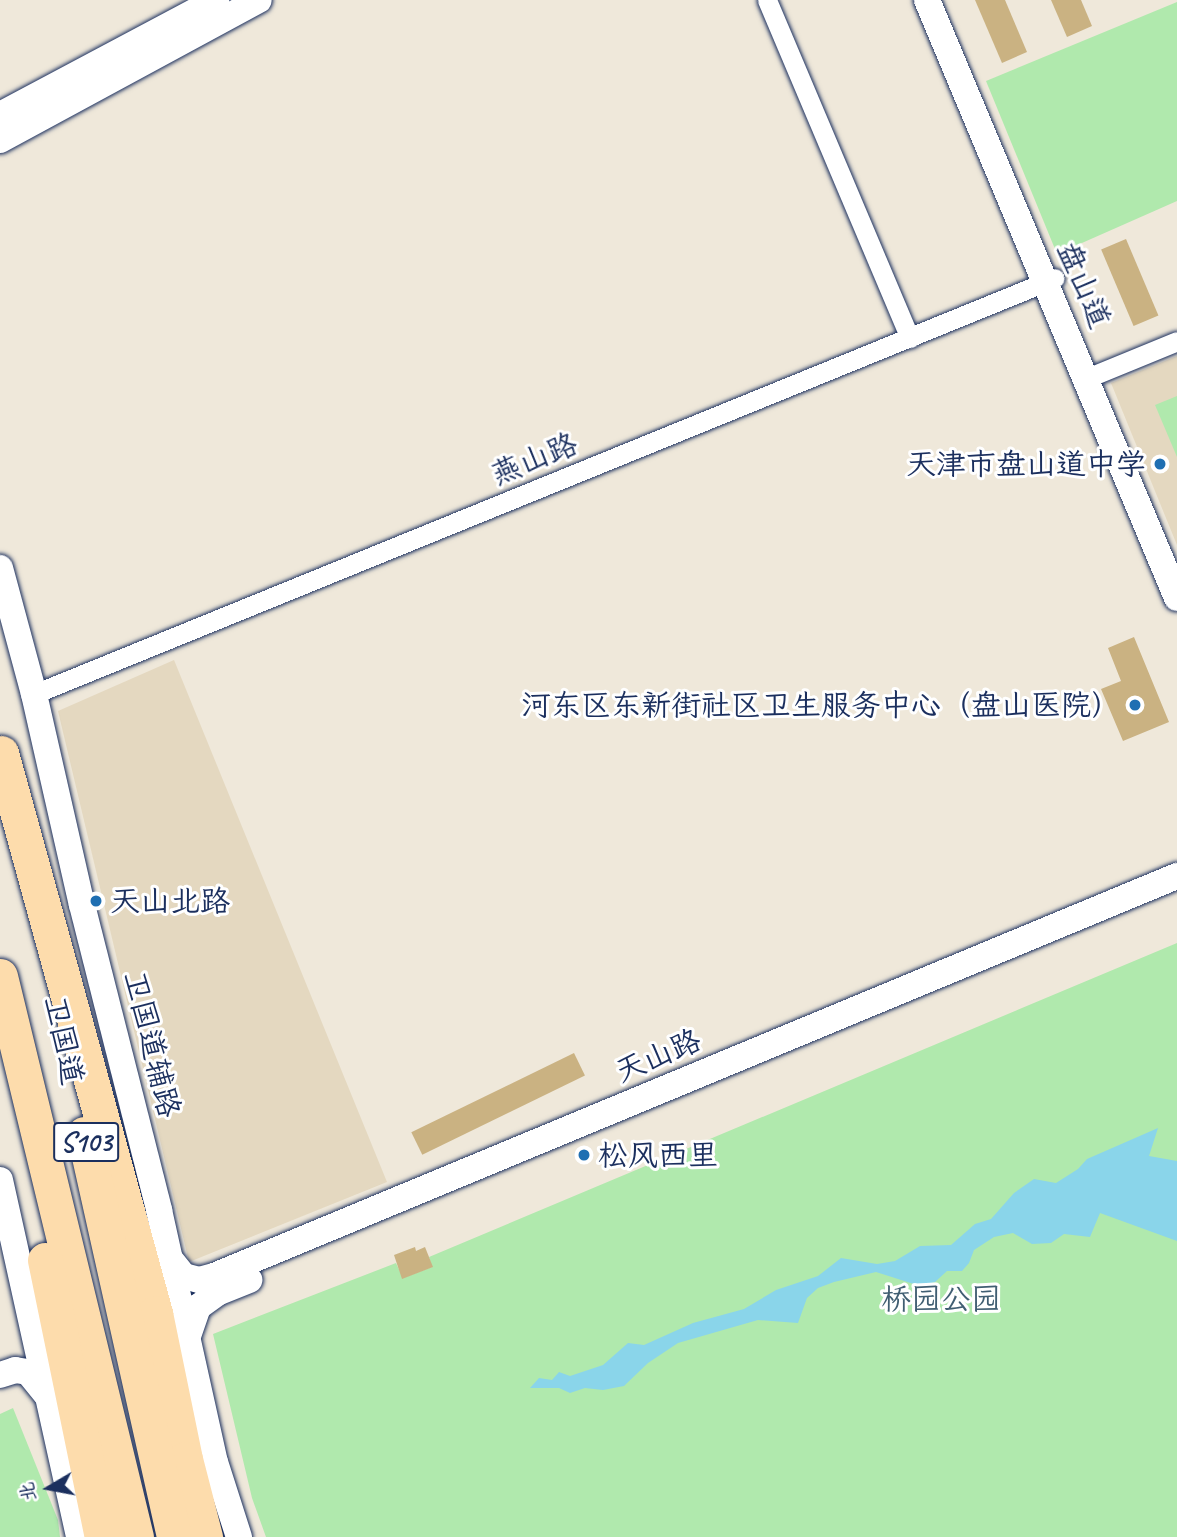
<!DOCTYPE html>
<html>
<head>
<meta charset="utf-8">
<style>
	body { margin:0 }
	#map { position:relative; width:1177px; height:1537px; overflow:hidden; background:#efe8da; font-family:Caveat,"LXGW WenKai TC",sans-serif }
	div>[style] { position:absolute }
	.built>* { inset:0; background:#e4d8c0 }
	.green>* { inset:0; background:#b0e9ad }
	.water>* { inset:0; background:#8ad5ea }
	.building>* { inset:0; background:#cab282; transform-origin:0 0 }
	.roads { filter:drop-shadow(0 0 2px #1b2f5e) drop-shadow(0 0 2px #1b2f5e) }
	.street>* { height:19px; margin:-9.5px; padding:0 9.5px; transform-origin:9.5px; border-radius:9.5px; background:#fff }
	.secondary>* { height:26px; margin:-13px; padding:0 13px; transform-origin:13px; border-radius:13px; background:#fff }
	.highway>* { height:35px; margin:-17.5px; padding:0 17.5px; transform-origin:17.5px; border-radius:17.5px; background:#fddcac }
	.dots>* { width:19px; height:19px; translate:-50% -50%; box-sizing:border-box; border:4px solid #fff; border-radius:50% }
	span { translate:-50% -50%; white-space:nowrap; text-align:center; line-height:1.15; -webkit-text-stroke:6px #fff; paint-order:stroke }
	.shield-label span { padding:2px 5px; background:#fff; border:2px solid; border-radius:5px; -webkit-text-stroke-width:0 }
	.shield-label { font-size:28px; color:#1b2f5e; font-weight:700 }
	.street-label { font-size:30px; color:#1b2f5e }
	.poi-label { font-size:30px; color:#1b2f5e }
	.right { translate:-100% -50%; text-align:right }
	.left { translate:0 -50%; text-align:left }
	.park-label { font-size:30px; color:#405e72 }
	.north { position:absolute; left:14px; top:1453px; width:70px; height:70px; -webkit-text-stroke:5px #fff; paint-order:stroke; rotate:260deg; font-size:19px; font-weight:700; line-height:28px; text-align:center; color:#1b2f5e }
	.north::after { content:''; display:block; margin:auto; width:24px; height:32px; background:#1b2f5e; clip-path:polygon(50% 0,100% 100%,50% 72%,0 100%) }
</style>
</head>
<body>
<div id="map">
	<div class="built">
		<i style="clip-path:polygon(1177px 356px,1177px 545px,1111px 383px)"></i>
		<i style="clip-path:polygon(174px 660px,387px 1182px,189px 1262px,58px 711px)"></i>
	</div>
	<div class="green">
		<i style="clip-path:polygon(1177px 2px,1177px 201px,1057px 254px,986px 81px)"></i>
		<i style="clip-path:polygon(1177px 396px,1177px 457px,1155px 405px)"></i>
		<i style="clip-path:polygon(1177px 943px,1177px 1537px,266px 1537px,252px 1498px,213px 1334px,396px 1263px,403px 1278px,432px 1267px,429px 1257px)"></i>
		<i style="clip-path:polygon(13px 1408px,58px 1520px,60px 1537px,0 1537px,0 1414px)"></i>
	</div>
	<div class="water">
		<i style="clip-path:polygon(1158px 1128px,1149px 1156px,1177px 1161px,1177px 1241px,1100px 1213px,1090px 1237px,1064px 1234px,1051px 1243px,1032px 1244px,1013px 1233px,994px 1237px,974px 1250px,969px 1263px,962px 1271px,947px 1271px,935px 1282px,920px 1286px,876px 1272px,834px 1282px,818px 1288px,807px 1298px,798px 1323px,758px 1320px,678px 1343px,648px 1363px,624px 1386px,603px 1390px,585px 1388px,570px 1393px,559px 1388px,530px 1388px,539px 1378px,552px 1380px,559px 1372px,570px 1376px,603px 1365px,628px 1343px,644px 1345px,693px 1323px,744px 1309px,776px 1290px,818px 1276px,841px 1258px,877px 1264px,895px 1261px,920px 1246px,951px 1245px,975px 1224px,991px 1219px,1014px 1193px,1034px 1179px,1056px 1183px,1078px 1169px,1087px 1159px)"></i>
	</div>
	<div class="building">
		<i style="clip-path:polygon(975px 0,1005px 0,1027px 52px,1002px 63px)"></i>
		<i style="clip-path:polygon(1051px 0,1081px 0,1092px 26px,1067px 37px)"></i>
		<i style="left:1126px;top:239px;width:83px;height:27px;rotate:67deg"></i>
		<i style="clip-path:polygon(1134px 637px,1169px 722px,1123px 741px,1101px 689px,1121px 681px,1108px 648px)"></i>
		<i style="left:574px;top:1053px;width:25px;height:181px;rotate:64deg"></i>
		<i style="clip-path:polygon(415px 1247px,416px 1251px,425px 1247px,433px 1267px,402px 1279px,394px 1255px)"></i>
	</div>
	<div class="roads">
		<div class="street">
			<i style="left:767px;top:0;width:367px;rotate:67.1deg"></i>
			<i style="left:1087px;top:378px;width:97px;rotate:-22.3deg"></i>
			<i style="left:34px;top:694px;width:1102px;rotate:-22.17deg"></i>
		</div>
		<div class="secondary">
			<i style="left:927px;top:0;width:648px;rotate:67.31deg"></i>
			<i style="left:0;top:115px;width:245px;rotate:-28deg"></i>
			<i style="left:0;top:140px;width:294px;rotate:-28.4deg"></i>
			<i style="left:0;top:568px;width:131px;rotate:74.9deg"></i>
			<i style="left:34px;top:694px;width:216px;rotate:77.2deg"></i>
			<i style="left:82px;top:905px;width:315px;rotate:75.8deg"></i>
			<i style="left:159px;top:1210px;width:258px;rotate:77.5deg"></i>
			<i style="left:215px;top:1462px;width:79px;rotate:72.3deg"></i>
			<i style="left:0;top:1180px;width:366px;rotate:77.5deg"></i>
			<i style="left:170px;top:1259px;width:22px;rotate:51deg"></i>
			<i style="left:184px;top:1276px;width:16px;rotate:15deg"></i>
			<i style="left:199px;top:1280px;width:16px;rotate:-15deg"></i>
			<i style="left:214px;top:1276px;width:1043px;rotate:-22.56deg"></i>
			<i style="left:188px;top:1336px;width:31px;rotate:-71deg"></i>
			<i style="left:198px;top:1307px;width:24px;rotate:-36deg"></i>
			<i style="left:217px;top:1293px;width:35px;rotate:-22deg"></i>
			<i style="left:0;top:1375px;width:16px;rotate:-18deg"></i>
			<i style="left:15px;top:1370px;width:13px;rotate:9deg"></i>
			<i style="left:28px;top:1372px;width:32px;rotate:51deg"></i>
		</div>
		<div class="highway">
			<i style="left:1px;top:753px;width:581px;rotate:74.62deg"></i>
			<i style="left:155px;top:1313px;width:149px;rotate:78.4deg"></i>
			<i style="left:185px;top:1459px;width:81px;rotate:75.6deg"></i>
			<i style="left:0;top:976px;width:577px;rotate:76.37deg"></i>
			<i style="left:84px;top:1134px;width:413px;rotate:77.4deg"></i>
			<i style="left:45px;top:1260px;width:283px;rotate:78.4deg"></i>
		</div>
	</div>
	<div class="dots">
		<i style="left:1160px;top:464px;background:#1f6fb2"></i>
		<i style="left:1135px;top:705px;background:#1f6fb2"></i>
		<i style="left:96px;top:901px;background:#1f6fb2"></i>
		<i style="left:584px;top:1155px;background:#1f6fb2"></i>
	</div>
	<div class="shield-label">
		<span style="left:86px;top:1142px">S103</span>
	</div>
	<div class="street-label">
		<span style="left:1084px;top:285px;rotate:67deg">盘山道</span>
		<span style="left:534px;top:459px;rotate:-22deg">燕山路</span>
		<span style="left:64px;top:1040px;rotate:78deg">卫国道</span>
		<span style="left:152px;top:1044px;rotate:76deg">卫国道辅路</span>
		<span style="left:658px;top:1056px;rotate:-23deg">天山路</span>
	</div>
	<div class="poi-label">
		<span class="right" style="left:1146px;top:464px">天津市盘山道中学</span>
		<span class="right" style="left:1121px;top:705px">河东区东新街社区卫生服务中心（盘山医院）</span>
		<span class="left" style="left:110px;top:901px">天山北路</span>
		<span class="left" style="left:598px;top:1155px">松风西里</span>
	</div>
	<div class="park-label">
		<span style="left:941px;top:1299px">桥园公园</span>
	</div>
	<div class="north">北</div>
</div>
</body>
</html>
